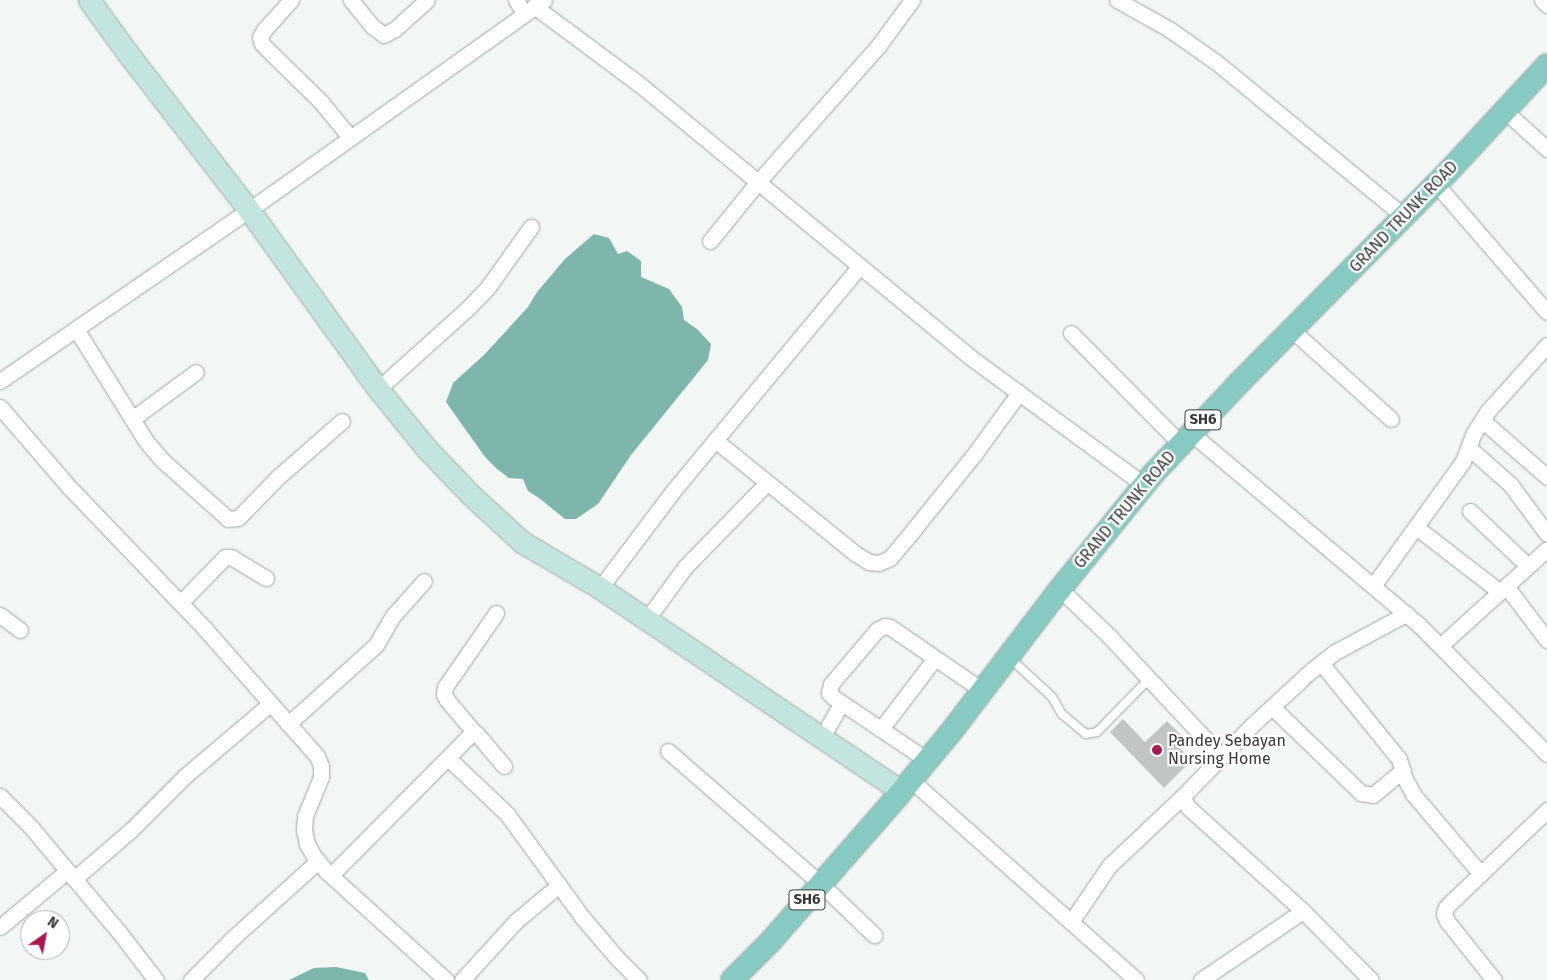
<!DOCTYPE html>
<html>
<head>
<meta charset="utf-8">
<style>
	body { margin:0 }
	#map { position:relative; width:1547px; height:980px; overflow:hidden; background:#f2f7f6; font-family:"Fira Sans",sans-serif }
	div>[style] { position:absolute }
	.water>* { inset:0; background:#7eb6ad }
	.building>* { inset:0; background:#c1c6c5 }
	.roads { filter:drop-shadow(0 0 1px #9fa4a3) drop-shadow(0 0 1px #9fa4a3) }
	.lane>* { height:8px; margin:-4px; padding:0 4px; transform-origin:4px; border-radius:4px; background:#fff }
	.street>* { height:15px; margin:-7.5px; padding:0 7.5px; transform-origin:7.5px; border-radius:7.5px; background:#fff }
	.secondary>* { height:21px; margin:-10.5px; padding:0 10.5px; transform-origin:10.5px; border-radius:10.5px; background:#c3e5e0 }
	.primary>* { height:22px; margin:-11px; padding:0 11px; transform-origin:11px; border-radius:11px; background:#86cac2 }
	.dots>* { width:14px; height:14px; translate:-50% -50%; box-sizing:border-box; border:2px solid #fff; border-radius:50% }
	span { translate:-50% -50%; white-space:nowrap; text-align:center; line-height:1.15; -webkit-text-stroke:4.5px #fff; paint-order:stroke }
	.shield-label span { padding:1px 4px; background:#fff; border:1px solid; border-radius:4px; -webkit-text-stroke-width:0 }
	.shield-label { font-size:15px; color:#383a3a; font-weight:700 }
	.street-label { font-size:16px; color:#383a3a }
	.poi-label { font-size:16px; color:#383a3a }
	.left { translate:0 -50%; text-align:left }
	.north { position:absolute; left:20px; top:910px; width:50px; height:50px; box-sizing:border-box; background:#fff; border:1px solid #afb0b0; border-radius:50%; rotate:33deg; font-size:14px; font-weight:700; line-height:20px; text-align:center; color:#383a3a }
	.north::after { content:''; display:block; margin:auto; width:18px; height:22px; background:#a91853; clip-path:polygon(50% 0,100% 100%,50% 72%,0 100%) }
</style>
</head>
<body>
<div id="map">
	<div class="water">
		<i style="clip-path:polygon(594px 234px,609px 238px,618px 254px,627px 251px,641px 261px,641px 277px,669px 289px,682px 307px,684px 320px,697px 329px,711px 344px,708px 360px,631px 455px,598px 504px,576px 519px,565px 519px,539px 498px,528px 491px,523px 479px,509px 478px,497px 469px,485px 457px,446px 402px,453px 383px,484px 355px,528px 307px,537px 292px,565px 259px)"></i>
		<i style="clip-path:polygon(336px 967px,365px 973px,369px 980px,289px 980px,314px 968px)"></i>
	</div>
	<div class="building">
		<i style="clip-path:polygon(1123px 719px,1145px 742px,1167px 721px,1181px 735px,1174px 742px,1192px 760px,1164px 788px,1110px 732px)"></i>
	</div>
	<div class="roads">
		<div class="lane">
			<i style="left:1010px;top:658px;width:57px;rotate:42.9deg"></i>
			<i style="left:1052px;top:697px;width:20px;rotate:60deg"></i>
			<i style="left:1062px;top:714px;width:31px;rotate:40deg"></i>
			<i style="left:1086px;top:734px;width:11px;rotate:-10deg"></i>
			<i style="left:1097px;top:732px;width:73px;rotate:-45.6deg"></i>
		</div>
		<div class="street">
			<i style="left:291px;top:0;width:40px;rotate:132deg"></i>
			<i style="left:264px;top:30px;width:8px;rotate:120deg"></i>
			<i style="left:260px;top:37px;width:7px;rotate:74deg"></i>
			<i style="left:262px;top:44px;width:83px;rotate:44.5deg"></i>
			<i style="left:321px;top:102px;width:45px;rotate:50.4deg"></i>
			<i style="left:351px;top:0;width:33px;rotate:51deg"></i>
			<i style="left:372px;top:26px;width:15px;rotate:37deg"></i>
			<i style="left:384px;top:35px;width:13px;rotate:-29deg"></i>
			<i style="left:395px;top:29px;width:43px;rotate:-42.2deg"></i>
			<i style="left:516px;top:0;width:15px;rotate:58deg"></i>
			<i style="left:1117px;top:0;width:60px;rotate:29.1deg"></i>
			<i style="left:1169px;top:29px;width:57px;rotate:35.1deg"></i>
			<i style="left:1216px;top:62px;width:244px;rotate:39.4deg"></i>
			<i style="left:1542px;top:0;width:7px;rotate:45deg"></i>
			<i style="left:534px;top:6px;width:131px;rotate:36.6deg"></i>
			<i style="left:639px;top:84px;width:429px;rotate:39.5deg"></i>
			<i style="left:970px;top:357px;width:216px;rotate:36.3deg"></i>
			<i style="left:1505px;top:111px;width:57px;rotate:42.1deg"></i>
			<i style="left:1436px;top:184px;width:169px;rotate:49.1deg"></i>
			<i style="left:710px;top:241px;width:75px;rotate:-51deg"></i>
			<i style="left:757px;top:183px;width:184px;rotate:-48.5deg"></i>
			<i style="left:879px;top:45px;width:56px;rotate:-53.7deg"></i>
			<i style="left:76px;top:329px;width:132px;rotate:58deg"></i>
			<i style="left:146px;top:441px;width:26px;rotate:50deg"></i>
			<i style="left:163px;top:461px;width:87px;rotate:41.7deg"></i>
			<i style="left:228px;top:519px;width:10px;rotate:-6deg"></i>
			<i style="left:238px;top:518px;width:57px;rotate:-45.7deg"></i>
			<i style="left:278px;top:477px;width:85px;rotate:-41.2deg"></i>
			<i style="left:1292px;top:330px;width:133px;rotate:42deg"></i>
			<i style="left:1071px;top:333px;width:156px;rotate:45.3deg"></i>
			<i style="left:0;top:381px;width:302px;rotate:-34.5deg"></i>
			<i style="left:249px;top:210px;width:362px;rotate:-35.4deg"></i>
			<i style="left:378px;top:389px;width:120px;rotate:-42deg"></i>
			<i style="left:467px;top:309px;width:30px;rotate:-46deg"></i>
			<i style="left:488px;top:287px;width:74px;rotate:-54.4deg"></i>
			<i style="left:0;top:407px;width:107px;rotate:49.2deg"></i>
			<i style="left:70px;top:488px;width:195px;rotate:46.2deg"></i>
			<i style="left:205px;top:629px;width:169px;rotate:48.6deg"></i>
			<i style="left:317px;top:756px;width:11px;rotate:68deg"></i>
			<i style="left:321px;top:766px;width:11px;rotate:90deg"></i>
			<i style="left:321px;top:777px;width:42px;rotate:112.3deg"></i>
			<i style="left:305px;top:816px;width:14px;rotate:94deg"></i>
			<i style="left:304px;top:830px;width:14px;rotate:78deg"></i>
			<i style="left:307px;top:844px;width:13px;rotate:61deg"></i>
			<i style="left:313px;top:855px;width:22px;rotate:51deg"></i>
			<i style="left:327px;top:872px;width:161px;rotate:42.2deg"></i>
			<i style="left:132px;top:419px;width:79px;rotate:-36.3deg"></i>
			<i style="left:1482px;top:420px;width:86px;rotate:41.2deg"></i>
			<i style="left:1191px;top:433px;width:298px;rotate:40.1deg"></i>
			<i style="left:1419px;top:625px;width:182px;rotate:45.2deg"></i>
			<i style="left:715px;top:440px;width:181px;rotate:39deg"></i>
			<i style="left:856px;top:554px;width:15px;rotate:32deg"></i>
			<i style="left:869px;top:562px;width:10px;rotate:6deg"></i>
			<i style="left:879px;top:563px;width:12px;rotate:-24deg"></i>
			<i style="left:890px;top:558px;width:38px;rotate:-50deg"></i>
			<i style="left:914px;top:529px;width:94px;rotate:-51.1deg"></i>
			<i style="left:973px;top:456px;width:78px;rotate:-53.9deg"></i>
			<i style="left:1469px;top:448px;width:55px;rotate:41.3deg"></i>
			<i style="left:1510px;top:484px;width:62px;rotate:53.5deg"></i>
			<i style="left:1470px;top:511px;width:80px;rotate:43.5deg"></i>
			<i style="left:1416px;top:527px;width:106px;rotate:37.7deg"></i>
			<i style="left:1373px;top:586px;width:154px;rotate:-54.2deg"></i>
			<i style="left:1463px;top:461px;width:30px;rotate:-69deg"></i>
			<i style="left:1474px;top:433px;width:25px;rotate:-58deg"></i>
			<i style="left:1487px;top:412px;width:90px;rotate:-48.2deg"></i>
			<i style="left:1506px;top:586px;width:68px;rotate:52.8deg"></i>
			<i style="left:600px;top:588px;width:121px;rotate:-53deg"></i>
			<i style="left:673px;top:491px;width:291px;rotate:-50.3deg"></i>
			<i style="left:1060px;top:589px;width:69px;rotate:43.8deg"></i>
			<i style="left:1110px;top:637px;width:163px;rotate:47deg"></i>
			<i style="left:180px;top:603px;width:64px;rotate:-45.6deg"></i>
			<i style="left:225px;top:557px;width:6px"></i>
			<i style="left:231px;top:557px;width:41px;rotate:31deg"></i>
			<i style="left:0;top:615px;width:25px;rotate:37deg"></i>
			<i style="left:647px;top:619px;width:64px;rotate:-53.8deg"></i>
			<i style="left:685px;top:567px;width:117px;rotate:-45.7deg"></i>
			<i style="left:1440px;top:646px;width:144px;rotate:-42.2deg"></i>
			<i style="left:1321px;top:663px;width:124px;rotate:50.9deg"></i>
			<i style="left:1399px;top:759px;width:19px;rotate:74deg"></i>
			<i style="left:1404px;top:777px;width:19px;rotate:62deg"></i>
			<i style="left:1413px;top:794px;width:104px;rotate:49.7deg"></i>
			<i style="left:1272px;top:707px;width:124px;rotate:44deg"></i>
			<i style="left:1361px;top:793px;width:12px;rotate:9deg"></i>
			<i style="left:1373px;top:795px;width:39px;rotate:-40deg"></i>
			<i style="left:288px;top:724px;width:118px;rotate:-41.9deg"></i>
			<i style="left:376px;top:645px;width:32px;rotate:-60deg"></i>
			<i style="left:392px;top:617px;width:48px;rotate:-48.4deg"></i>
			<i style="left:881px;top:729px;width:89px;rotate:-52.7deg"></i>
			<i style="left:474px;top:732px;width:42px;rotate:-130.2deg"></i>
			<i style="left:447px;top:700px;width:7px;rotate:-117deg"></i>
			<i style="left:444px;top:694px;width:7px;rotate:-82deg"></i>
			<i style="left:445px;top:687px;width:90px;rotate:-55.4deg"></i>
			<i style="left:822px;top:737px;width:39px;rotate:-60deg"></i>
			<i style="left:668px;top:751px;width:203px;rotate:41deg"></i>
			<i style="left:821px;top:884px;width:74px;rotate:43.9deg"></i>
			<i style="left:448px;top:758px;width:81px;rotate:43.5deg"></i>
			<i style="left:507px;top:814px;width:127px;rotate:53.9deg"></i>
			<i style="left:582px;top:917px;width:55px;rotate:49.4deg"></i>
			<i style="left:618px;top:959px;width:30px;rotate:45deg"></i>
			<i style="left:927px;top:760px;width:113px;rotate:-146.2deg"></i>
			<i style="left:833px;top:697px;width:6px;rotate:-135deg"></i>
			<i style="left:829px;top:693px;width:9px;rotate:-77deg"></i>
			<i style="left:831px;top:684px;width:71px;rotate:-49.6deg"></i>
			<i style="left:877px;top:630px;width:9px;rotate:-27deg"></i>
			<i style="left:885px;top:626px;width:5px;rotate:11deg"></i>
			<i style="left:890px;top:627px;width:113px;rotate:34.5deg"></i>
			<i style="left:911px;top:780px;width:301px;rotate:41.6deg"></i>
			<i style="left:0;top:796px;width:42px;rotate:45deg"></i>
			<i style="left:30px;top:826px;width:138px;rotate:50deg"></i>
			<i style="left:119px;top:932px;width:61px;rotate:52.4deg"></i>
			<i style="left:331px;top:875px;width:202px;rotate:-45.2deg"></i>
			<i style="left:473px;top:732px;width:4px;rotate:27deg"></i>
			<i style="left:477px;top:734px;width:42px;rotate:49.8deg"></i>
			<i style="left:74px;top:879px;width:75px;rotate:-40.7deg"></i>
			<i style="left:131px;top:830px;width:76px;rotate:-45deg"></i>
			<i style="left:185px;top:776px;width:111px;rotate:-40.3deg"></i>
			<i style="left:1071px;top:922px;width:68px;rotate:-55.8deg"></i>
			<i style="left:1109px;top:866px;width:103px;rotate:-43.4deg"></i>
			<i style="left:0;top:927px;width:87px;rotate:-39.9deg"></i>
			<i style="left:191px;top:980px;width:62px;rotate:-45deg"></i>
			<i style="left:235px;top:936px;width:112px;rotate:-42.1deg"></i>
			<i style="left:462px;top:980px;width:80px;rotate:-47.5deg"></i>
			<i style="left:516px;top:921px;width:56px;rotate:-39.9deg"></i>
			<i style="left:1201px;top:980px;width:123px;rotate:-34.1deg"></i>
			<i style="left:1371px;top:980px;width:97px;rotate:-134.6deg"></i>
			<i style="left:1303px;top:911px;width:155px;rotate:-137.9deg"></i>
			<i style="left:1188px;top:807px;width:8px;rotate:-120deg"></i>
			<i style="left:1184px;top:800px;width:5px;rotate:-90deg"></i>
			<i style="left:1184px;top:795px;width:96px;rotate:-45.8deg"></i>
			<i style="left:1251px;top:726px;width:83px;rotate:-42.6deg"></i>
			<i style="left:1312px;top:670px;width:29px;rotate:-38deg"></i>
			<i style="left:1335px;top:652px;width:81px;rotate:-28.2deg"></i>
			<i style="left:1494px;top:980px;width:75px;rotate:-128.5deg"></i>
			<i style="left:1447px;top:921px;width:8px;rotate:-113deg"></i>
			<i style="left:1444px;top:914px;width:7px;rotate:-74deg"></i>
			<i style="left:1446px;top:907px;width:140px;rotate:-43.8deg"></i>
		</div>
		<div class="secondary">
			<i style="left:89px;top:0;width:68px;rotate:54deg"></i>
			<i style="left:129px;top:55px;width:196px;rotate:52.3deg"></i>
			<i style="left:249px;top:210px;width:221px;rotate:54.2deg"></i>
			<i style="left:378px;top:389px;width:76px;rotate:50.9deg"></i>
			<i style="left:426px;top:448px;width:65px;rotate:46.2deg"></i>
			<i style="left:471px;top:495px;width:69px;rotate:42.7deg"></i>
			<i style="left:522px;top:542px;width:91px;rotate:30.5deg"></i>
			<i style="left:600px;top:588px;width:363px;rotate:34deg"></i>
		</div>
		<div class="primary">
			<i style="left:732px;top:980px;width:55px;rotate:-45deg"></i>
			<i style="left:771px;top:941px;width:184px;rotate:-48.8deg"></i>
			<i style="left:892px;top:803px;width:92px;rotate:-50.3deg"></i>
			<i style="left:951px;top:732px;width:180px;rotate:-52.7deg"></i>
			<i style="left:1060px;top:589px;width:148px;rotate:-51deg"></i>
			<i style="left:1153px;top:474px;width:125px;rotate:-46.6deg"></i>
			<i style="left:1239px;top:383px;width:298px;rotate:-45.3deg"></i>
			<i style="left:1449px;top:171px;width:144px;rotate:-47.2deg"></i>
		</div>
	</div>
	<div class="dots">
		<i style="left:1157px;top:750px;background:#a91853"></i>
	</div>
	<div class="shield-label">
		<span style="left:1203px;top:420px">SH6</span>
		<span style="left:807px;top:900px">SH6</span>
	</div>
	<div class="street-label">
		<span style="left:1404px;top:217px;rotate:-46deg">GRAND TRUNK ROAD</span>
		<span style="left:1125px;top:510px;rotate:-50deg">GRAND TRUNK ROAD</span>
	</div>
	<div class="poi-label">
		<span class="left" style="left:1168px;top:750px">Pandey Sebayan<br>Nursing Home</span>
	</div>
	<div class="north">N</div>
</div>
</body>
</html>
